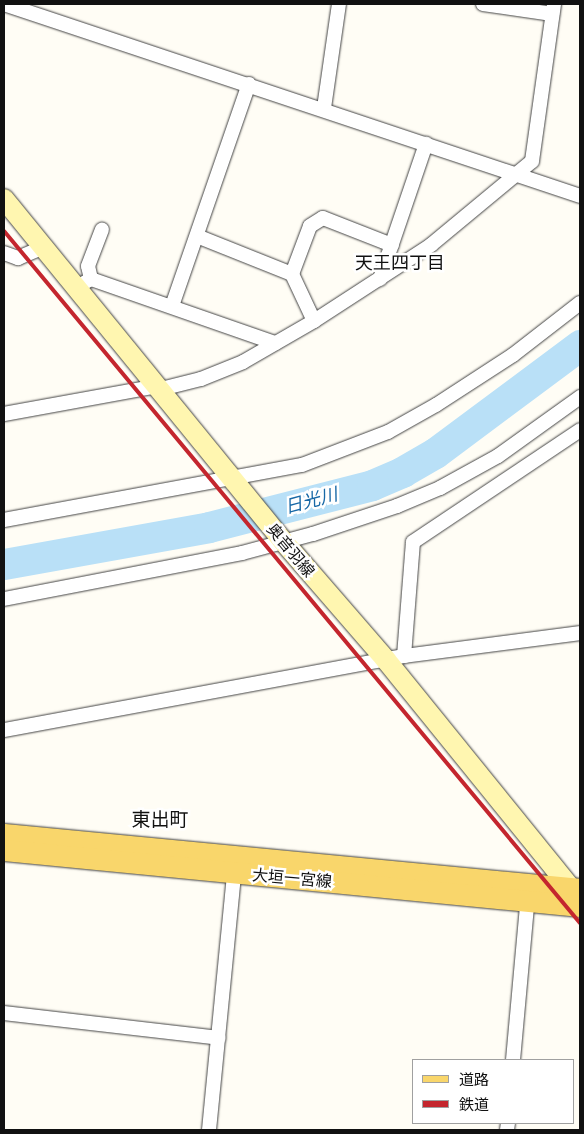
<!DOCTYPE html>
<html>
<head>
<meta charset="utf-8">
<style>
	body { margin:0 }
	#map { position:relative; width:584px; height:1134px; overflow:hidden; background:#fffdf5; font-family:"Libre Baskerville","Noto Sans JP",serif }
	div>[style] { position:absolute }
	.river>* { height:31px; margin:-15.5px; padding:0 15.5px; transform-origin:15.5px; border-radius:15.5px; background:#b9e0f7 }
	.roads { filter:drop-shadow(0 0 1px #444) drop-shadow(0 0 1px #444) }
	.street>* { height:14px; margin:-7px; padding:0 7px; transform-origin:7px; border-radius:7px; background:#fff }
	.secondary>* { height:20px; margin:-10px; padding:0 10px; transform-origin:10px; border-radius:10px; background:#fff6b0 }
	.primary>* { height:21px; margin:-10.5px; padding:0 10.5px; transform-origin:10.5px; border-radius:10.5px; background:#f9d66b }
	.rail>* { height:4px; margin:-2px; padding:0 2px; transform-origin:2px; border-radius:2px; background:#c4262e }
	span { translate:-50% -50%; white-space:nowrap; text-align:center; line-height:1.15; -webkit-text-stroke:5px #fff; paint-order:stroke }
	.street-label { font-size:16px; color:#111 }
	.neighbourhood-label { font-size:18px; color:#111 }
	.water-label { font-size:18px; color:#1768a6; font-style:italic }
	.quarter-label { font-size:19px; color:#111 }
	.frame { position:absolute; inset:0; border:5px solid #111; pointer-events:none }
	.legend { position:absolute; left:412px; top:1059px; width:162px; height:65px; box-sizing:border-box; background:#fff; border:1px solid #a0a0a0; margin:0; padding:6px 9px; list-style:none; font-size:15px; color:#111 }
	.legend li { display:flex; align-items:center; gap:10px; height:25px }
	.legend b { width:25px; border:1px solid #a0a0a0 }
</style>
</head>
<body>
<div id="map">
	<div class="river">
		<i style="left:4px;top:564px;width:208px;rotate:-10.2deg"></i>
		<i style="left:209px;top:527px;width:168px;rotate:-14.4deg"></i>
		<i style="left:372px;top:485px;width:33px;rotate:-23deg"></i>
		<i style="left:402px;top:472px;width:38px;rotate:-30deg"></i>
		<i style="left:435px;top:453px;width:181px;rotate:-36.7deg"></i>
	</div>
	<div class="roads">
		<div class="street">
			<i style="left:4px;top:4px;width:607px;rotate:18.43deg"></i>
			<i style="left:483px;top:4px;width:70px;rotate:8.2deg"></i>
			<i style="left:324px;top:108px;width:105px;rotate:-81.8deg"></i>
			<i style="left:197px;top:236px;width:102px;rotate:21.8deg"></i>
			<i style="left:4px;top:253px;width:15px;rotate:20deg"></i>
			<i style="left:18px;top:258px;width:28px;rotate:-23deg"></i>
			<i style="left:91px;top:279px;width:13px;rotate:-103deg"></i>
			<i style="left:88px;top:266px;width:39px;rotate:-69deg"></i>
			<i style="left:380px;top:279px;width:143px;rotate:-71.2deg"></i>
			<i style="left:77px;top:287px;width:16px;rotate:-30deg"></i>
			<i style="left:91px;top:279px;width:195px;rotate:19.2deg"></i>
			<i style="left:172px;top:306px;width:235px;rotate:-70.9deg"></i>
			<i style="left:314px;top:321px;width:52px;rotate:-115.1deg"></i>
			<i style="left:292px;top:274px;width:51px;rotate:-69.4deg"></i>
			<i style="left:310px;top:226px;width:15px;rotate:-32deg"></i>
			<i style="left:323px;top:218px;width:74px;rotate:21.4deg"></i>
			<i style="left:161px;top:389px;width:41px;rotate:-14deg"></i>
			<i style="left:201px;top:379px;width:45px;rotate:-22deg"></i>
			<i style="left:243px;top:362px;width:82px;rotate:-30deg"></i>
			<i style="left:314px;top:321px;width:140px;rotate:-33deg"></i>
			<i style="left:431px;top:245px;width:131px;rotate:-39.7deg"></i>
			<i style="left:532px;top:161px;width:159px;rotate:-82deg"></i>
			<i style="left:4px;top:414px;width:157px;rotate:-10.3deg"></i>
			<i style="left:4px;top:520px;width:303px;rotate:-10.5deg"></i>
			<i style="left:302px;top:465px;width:92px;rotate:-21deg"></i>
			<i style="left:388px;top:432px;width:55px;rotate:-29.4deg"></i>
			<i style="left:436px;top:405px;width:92px;rotate:-33deg"></i>
			<i style="left:513px;top:355px;width:85px;rotate:-37.8deg"></i>
			<i style="left:4px;top:599px;width:242px;rotate:-10.9deg"></i>
			<i style="left:242px;top:553px;width:73px;rotate:-15deg"></i>
			<i style="left:313px;top:534px;width:89px;rotate:-18.4deg"></i>
			<i style="left:397px;top:506px;width:47px;rotate:-22.7deg"></i>
			<i style="left:440px;top:488px;width:66px;rotate:-28.9deg"></i>
			<i style="left:498px;top:456px;width:101px;rotate:-35.7deg"></i>
			<i style="left:404px;top:656px;width:114px;rotate:-85.5deg"></i>
			<i style="left:413px;top:542px;width:201px;rotate:-33.8deg"></i>
			<i style="left:4px;top:730px;width:407px;rotate:-10.5deg"></i>
			<i style="left:404px;top:656px;width:177px;rotate:-7.4deg"></i>
			<i style="left:4px;top:1013px;width:216px;rotate:6.6deg"></i>
			<i style="left:513px;top:1060px;width:167px;rotate:-84.8deg"></i>
			<i style="left:209px;top:1130px;width:266px;rotate:-84.4deg"></i>
			<i style="left:507px;top:1130px;width:7px;rotate:-82deg"></i>
		</div>
		<div class="secondary">
			<i style="left:4px;top:199px;width:441px;rotate:50.8deg"></i>
			<i style="left:283px;top:541px;width:157px;rotate:49.1deg"></i>
			<i style="left:386px;top:660px;width:304px;rotate:51deg"></i>
		</div>
		<div class="primary">
			<i style="left:4px;top:834px;width:579px;rotate:5.45deg"></i>
			<i style="left:4px;top:850px;width:579px;rotate:5.55deg"></i>
		</div>
	</div>
	<div class="rail">
		<i style="left:4px;top:231px;width:900px;rotate:50.23deg"></i>
	</div>
	<div class="street-label">
		<span style="left:291px;top:550px;rotate:50deg">奥音羽線</span>
		<span style="left:292px;top:878px;rotate:5deg">大垣一宮線</span>
	</div>
	<div class="neighbourhood-label">
		<span style="left:400px;top:263px">天王四丁目</span>
	</div>
	<div class="water-label">
		<span style="left:311px;top:501px;rotate:-15deg">日光川</span>
	</div>
	<div class="quarter-label">
		<span style="left:160px;top:820px">東出町</span>
	</div>
	<div class="frame"></div>
	<ul class="legend">
	<li><b style="height:6px;background:#f9d66b"></b>道路</li>
	<li><b style="height:6px;background:#c4262e"></b>鉄道</li>
	</ul>
</div>
</body>
</html>
